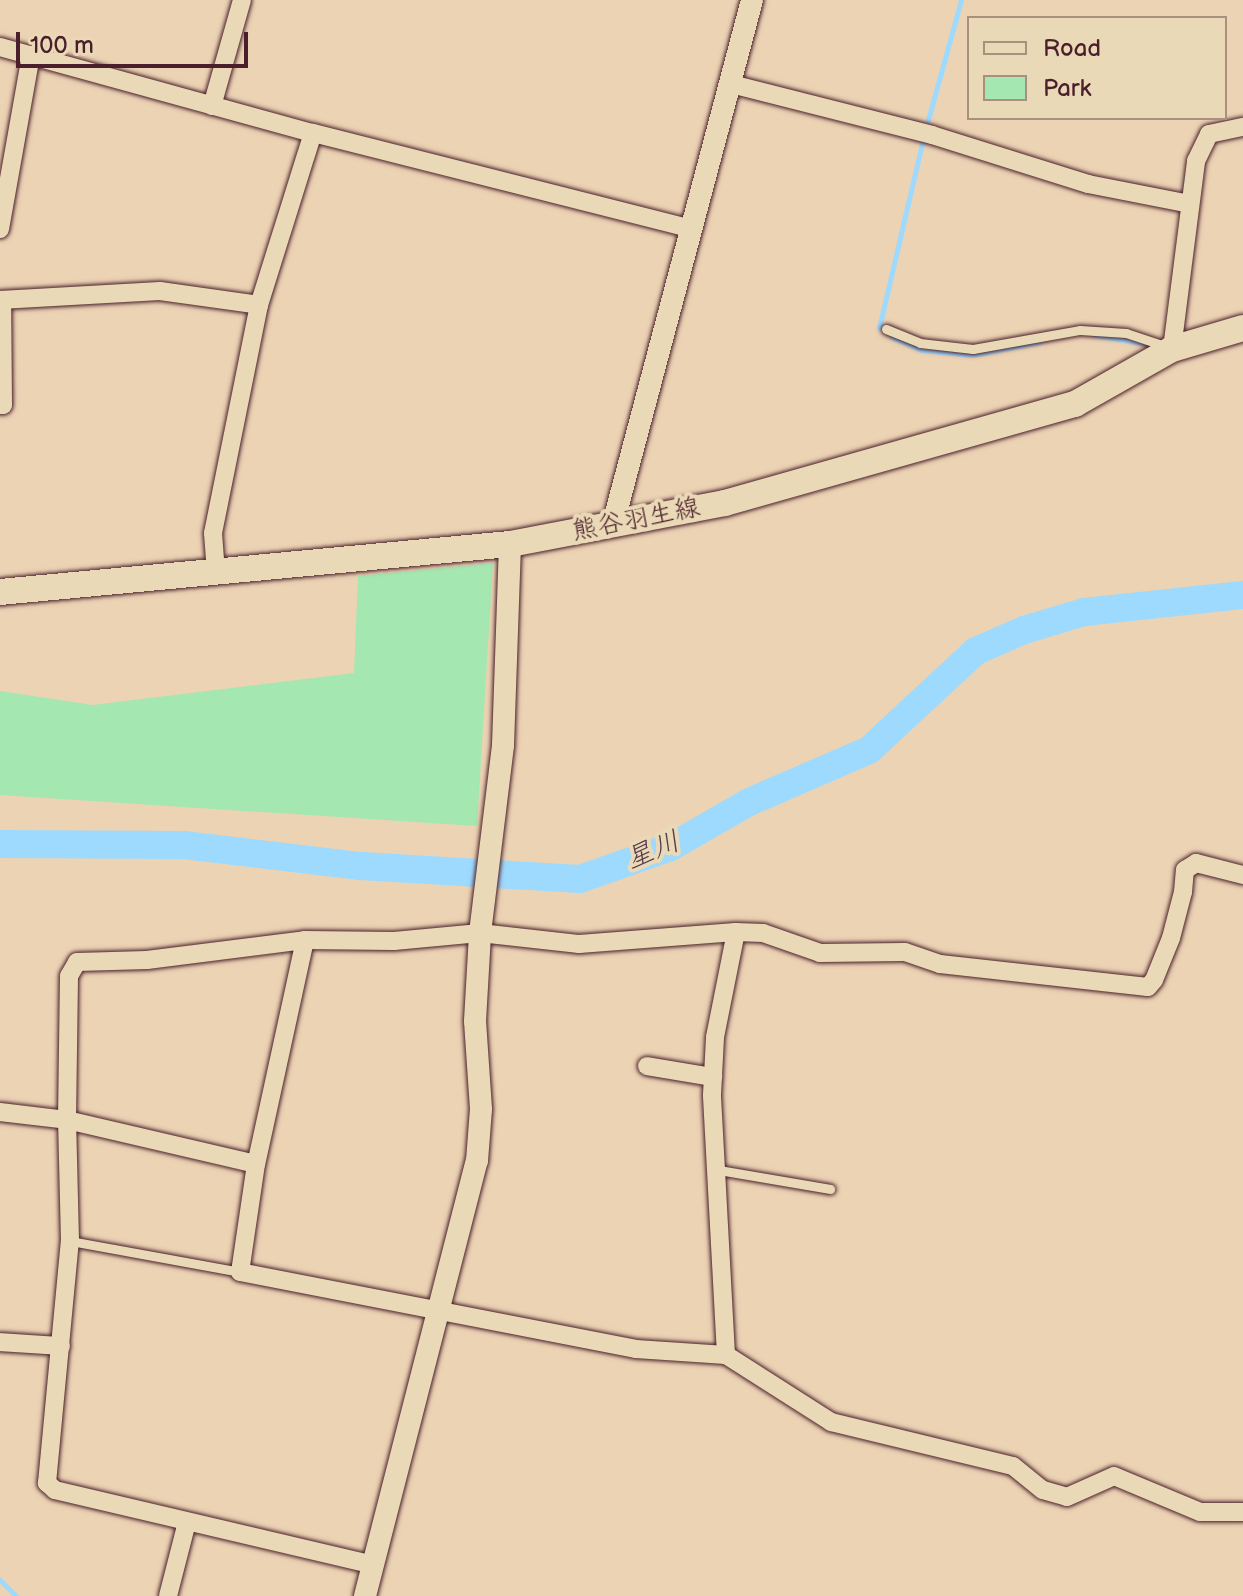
<!DOCTYPE html>
<html>
<head>
<meta charset="utf-8">
<style>
	body { margin:0 }
	#map { position:relative; width:1243px; height:1596px; overflow:hidden; background:#ecd3b4; font-family:"Balsamiq Sans","Klee One",sans-serif }
	div>[style] { position:absolute }
	.green>* { inset:0; background:#a5e7b1 }
	.stream>* { height:5px; margin:-2.5px; padding:0 2.5px; transform-origin:2.5px; border-radius:2.5px; background:#9ddafe }
	.river>* { height:28px; margin:-14px; padding:0 14px; transform-origin:14px; border-radius:14px; background:#9ddafe }
	.roads { filter:drop-shadow(0 0 2px #4a1f2b) drop-shadow(0 0 2px #4a1f2b) }
	.service>* { height:9px; margin:-4.5px; padding:0 4.5px; transform-origin:4.5px; border-radius:4.5px; background:#ead9b6 }
	.minor>* { height:18px; margin:-9px; padding:0 9px; transform-origin:9px; border-radius:9px; background:#ead9b6 }
	.tertiary>* { height:22px; margin:-11px; padding:0 11px; transform-origin:11px; border-radius:11px; background:#ead9b6 }
	.secondary>* { height:26px; margin:-13px; padding:0 13px; transform-origin:13px; border-radius:13px; background:#ead9b6 }
	span { translate:-50% -50%; white-space:nowrap; text-align:center; line-height:1.15; -webkit-text-stroke:8px #ead9b6; paint-order:stroke }
	.street-label { font-size:26px; color:#4a1f2b }
	.water-label { font-size:28px; color:#563b4b; font-style:italic }
	.legend { position:absolute; left:967px; top:16px; width:260px; height:104px; box-sizing:border-box; background:#ead9b6; border:2px solid #aa8f7e; margin:0; padding:10px 14px; list-style:none; font-size:24px; color:#4a1f2b }
	.legend li { display:flex; align-items:center; gap:16px; height:40px }
	.legend b { width:40px; border:2px solid #aa8f7e }
	.scale { position:absolute; left:16px; top:32px; width:232px; height:36px; box-sizing:border-box; border:4px solid #4a1f2b; border-top:0; padding-left:10px; font-size:24px; line-height:28px; white-space:nowrap; color:#4a1f2b; -webkit-text-stroke:6px #ead9b6; paint-order:stroke }
</style>
</head>
<body>
<div id="map">
	<div class="green">
		<i style="clip-path:polygon(493px 563px,477px 826px,0 795px,0 691px,93px 705px,354px 673px,358px 576px)"></i>
	</div>
	<div class="stream">
		<i style="left:928px;top:120px;width:124px;rotate:-74.6deg"></i>
		<i style="left:879px;top:328px;width:190px;rotate:-76.9deg"></i>
		<i style="left:1093px;top:335px;width:55px;rotate:9.5deg"></i>
		<i style="left:891px;top:337px;width:33px;rotate:23deg"></i>
		<i style="left:921px;top:350px;width:51px;rotate:5.6deg"></i>
		<i style="left:972px;top:355px;width:69px;rotate:-10.8deg"></i>
		<i style="left:0;top:1580px;width:23px;rotate:45deg"></i>
	</div>
	<div class="river">
		<i style="left:0;top:844px;width:184px;rotate:0.3deg"></i>
		<i style="left:184px;top:845px;width:178px;rotate:6.8deg"></i>
		<i style="left:361px;top:866px;width:219px;rotate:3.4deg"></i>
		<i style="left:580px;top:879px;width:96px;rotate:-19.4deg"></i>
		<i style="left:671px;top:847px;width:90px;rotate:-30deg"></i>
		<i style="left:749px;top:802px;width:131px;rotate:-23.4deg"></i>
		<i style="left:869px;top:750px;width:146px;rotate:-42.8deg"></i>
		<i style="left:976px;top:651px;width:52px;rotate:-23.6deg"></i>
		<i style="left:1024px;top:630px;width:63px;rotate:-16.7deg"></i>
		<i style="left:1084px;top:612px;width:160px;rotate:-6.1deg"></i>
	</div>
	<div class="roads">
		<div class="service">
			<i style="left:886px;top:329px;width:37px;rotate:22deg"></i>
			<i style="left:920px;top:343px;width:53px;rotate:6.5deg"></i>
			<i style="left:973px;top:349px;width:109px;rotate:-10.1deg"></i>
			<i style="left:1080px;top:330px;width:46px;rotate:3.7deg"></i>
			<i style="left:1126px;top:333px;width:41px;rotate:18.4deg"></i>
			<i style="left:713px;top:1169px;width:119px;rotate:9.7deg"></i>
			<i style="left:70px;top:1241px;width:173px;rotate:10.3deg"></i>
		</div>
		<div class="minor">
			<i style="left:0;top:47px;width:325px;rotate:15.4deg"></i>
			<i style="left:313px;top:133px;width:391px;rotate:14.2deg"></i>
			<i style="left:731px;top:84px;width:207px;rotate:14.2deg"></i>
			<i style="left:932px;top:135px;width:164px;rotate:17.4deg"></i>
			<i style="left:1088px;top:184px;width:104px;rotate:11.1deg"></i>
			<i style="left:212px;top:106px;width:110px;rotate:-74.2deg"></i>
			<i style="left:0;top:229px;width:177px;rotate:-79.9deg"></i>
			<i style="left:0;top:300px;width:160px;rotate:-3.2deg"></i>
			<i style="left:160px;top:291px;width:100px;rotate:8deg"></i>
			<i style="left:1172px;top:349px;width:190px;rotate:-82.7deg"></i>
			<i style="left:1196px;top:161px;width:30px;rotate:-64deg"></i>
			<i style="left:1209px;top:134px;width:35px;rotate:-12deg"></i>
			<i style="left:0;top:405px;width:3px"></i>
			<i style="left:3px;top:405px;width:105px;rotate:-90.5deg"></i>
			<i style="left:216px;top:573px;width:40px;rotate:-94.3deg"></i>
			<i style="left:213px;top:533px;width:233px;rotate:-78.6deg"></i>
			<i style="left:259px;top:305px;width:180px;rotate:-72.6deg"></i>
			<i style="left:305px;top:940px;width:229px;rotate:102.3deg"></i>
			<i style="left:256px;top:1164px;width:109px;rotate:98.4deg"></i>
			<i style="left:240px;top:1272px;width:403px;rotate:11deg"></i>
			<i style="left:636px;top:1349px;width:90px;rotate:3.8deg"></i>
			<i style="left:726px;top:1355px;width:125px;rotate:32.5deg"></i>
			<i style="left:831px;top:1422px;width:187px;rotate:13.6deg"></i>
			<i style="left:1013px;top:1466px;width:38px;rotate:39deg"></i>
			<i style="left:1043px;top:1490px;width:25px;rotate:16deg"></i>
			<i style="left:1067px;top:1497px;width:51px;rotate:-24.1deg"></i>
			<i style="left:1114px;top:1476px;width:93px;rotate:22.7deg"></i>
			<i style="left:1200px;top:1512px;width:43px"></i>
			<i style="left:647px;top:1066px;width:67px;rotate:9.5deg"></i>
			<i style="left:0;top:1112px;width:67px;rotate:6.8deg"></i>
			<i style="left:67px;top:1120px;width:194px;rotate:13.1deg"></i>
			<i style="left:0;top:1342px;width:61px;rotate:3.8deg"></i>
			<i style="left:726px;top:1355px;width:260px;rotate:-93.1deg"></i>
			<i style="left:712px;top:1095px;width:58px;rotate:-87deg"></i>
			<i style="left:715px;top:1037px;width:107px;rotate:-78.7deg"></i>
			<i style="left:374px;top:1565px;width:328px;rotate:-166.8deg"></i>
			<i style="left:55px;top:1490px;width:11px;rotate:-139deg"></i>
			<i style="left:47px;top:1483px;width:243px;rotate:-84.6deg"></i>
			<i style="left:70px;top:1241px;width:121px;rotate:-91.4deg"></i>
			<i style="left:67px;top:1120px;width:144px;rotate:-89.2deg"></i>
			<i style="left:69px;top:976px;width:16px;rotate:-60deg"></i>
			<i style="left:77px;top:962px;width:70px;rotate:-1.6deg"></i>
			<i style="left:147px;top:960px;width:159px;rotate:-7.2deg"></i>
			<i style="left:305px;top:940px;width:89px;rotate:0.6deg"></i>
			<i style="left:394px;top:941px;width:86px;rotate:-5.3deg"></i>
			<i style="left:480px;top:933px;width:100px;rotate:6.3deg"></i>
			<i style="left:579px;top:944px;width:157px;rotate:-4.4deg"></i>
			<i style="left:736px;top:932px;width:27px;rotate:2deg"></i>
			<i style="left:763px;top:933px;width:60px;rotate:19.3deg"></i>
			<i style="left:820px;top:953px;width:85px;rotate:-0.7deg"></i>
			<i style="left:905px;top:952px;width:37px;rotate:19deg"></i>
			<i style="left:940px;top:964px;width:209px;rotate:6.3deg"></i>
			<i style="left:1148px;top:987px;width:9px;rotate:-49deg"></i>
			<i style="left:1154px;top:980px;width:45px;rotate:-68deg"></i>
			<i style="left:1171px;top:938px;width:48px;rotate:-75.4deg"></i>
			<i style="left:1183px;top:892px;width:22px;rotate:-85deg"></i>
			<i style="left:1185px;top:870px;width:13px;rotate:-32deg"></i>
			<i style="left:1196px;top:863px;width:49px;rotate:14.3deg"></i>
			<i style="left:168px;top:1596px;width:76px;rotate:-75.6deg"></i>
		</div>
		<div class="tertiary">
			<i style="left:613px;top:524px;width:542px;rotate:-75.14deg"></i>
			<i style="left:365px;top:1596px;width:449px;rotate:-75.6deg"></i>
			<i style="left:477px;top:1161px;width:52px;rotate:-85.6deg"></i>
			<i style="left:481px;top:1109px;width:88px;rotate:-93.9deg"></i>
			<i style="left:475px;top:1021px;width:88px;rotate:-86.7deg"></i>
			<i style="left:480px;top:933px;width:189px;rotate:-83deg"></i>
			<i style="left:503px;top:745px;width:201px;rotate:-88deg"></i>
		</div>
		<div class="secondary">
			<i style="left:0;top:592px;width:512px;rotate:-5.38deg"></i>
			<i style="left:510px;top:544px;width:219px;rotate:-10.8deg"></i>
			<i style="left:725px;top:503px;width:364px;rotate:-15.8deg"></i>
			<i style="left:1075px;top:404px;width:112px;rotate:-29.6deg"></i>
			<i style="left:1172px;top:349px;width:74px;rotate:-16.5deg"></i>
		</div>
	</div>
	<div class="street-label">
		<span style="left:636px;top:520px;rotate:-11deg">熊谷羽生線</span>
	</div>
	<div class="water-label">
		<span style="left:653px;top:851px;rotate:-22deg">星川</span>
	</div>
	<ul class="legend">
	<li><b style="height:10px;background:#ead9b6"></b>Road</li>
	<li><b style="height:22px;background:#a5e7b1"></b>Park</li>
	</ul>
	<div class="scale">100 m</div>
</div>
</body>
</html>
